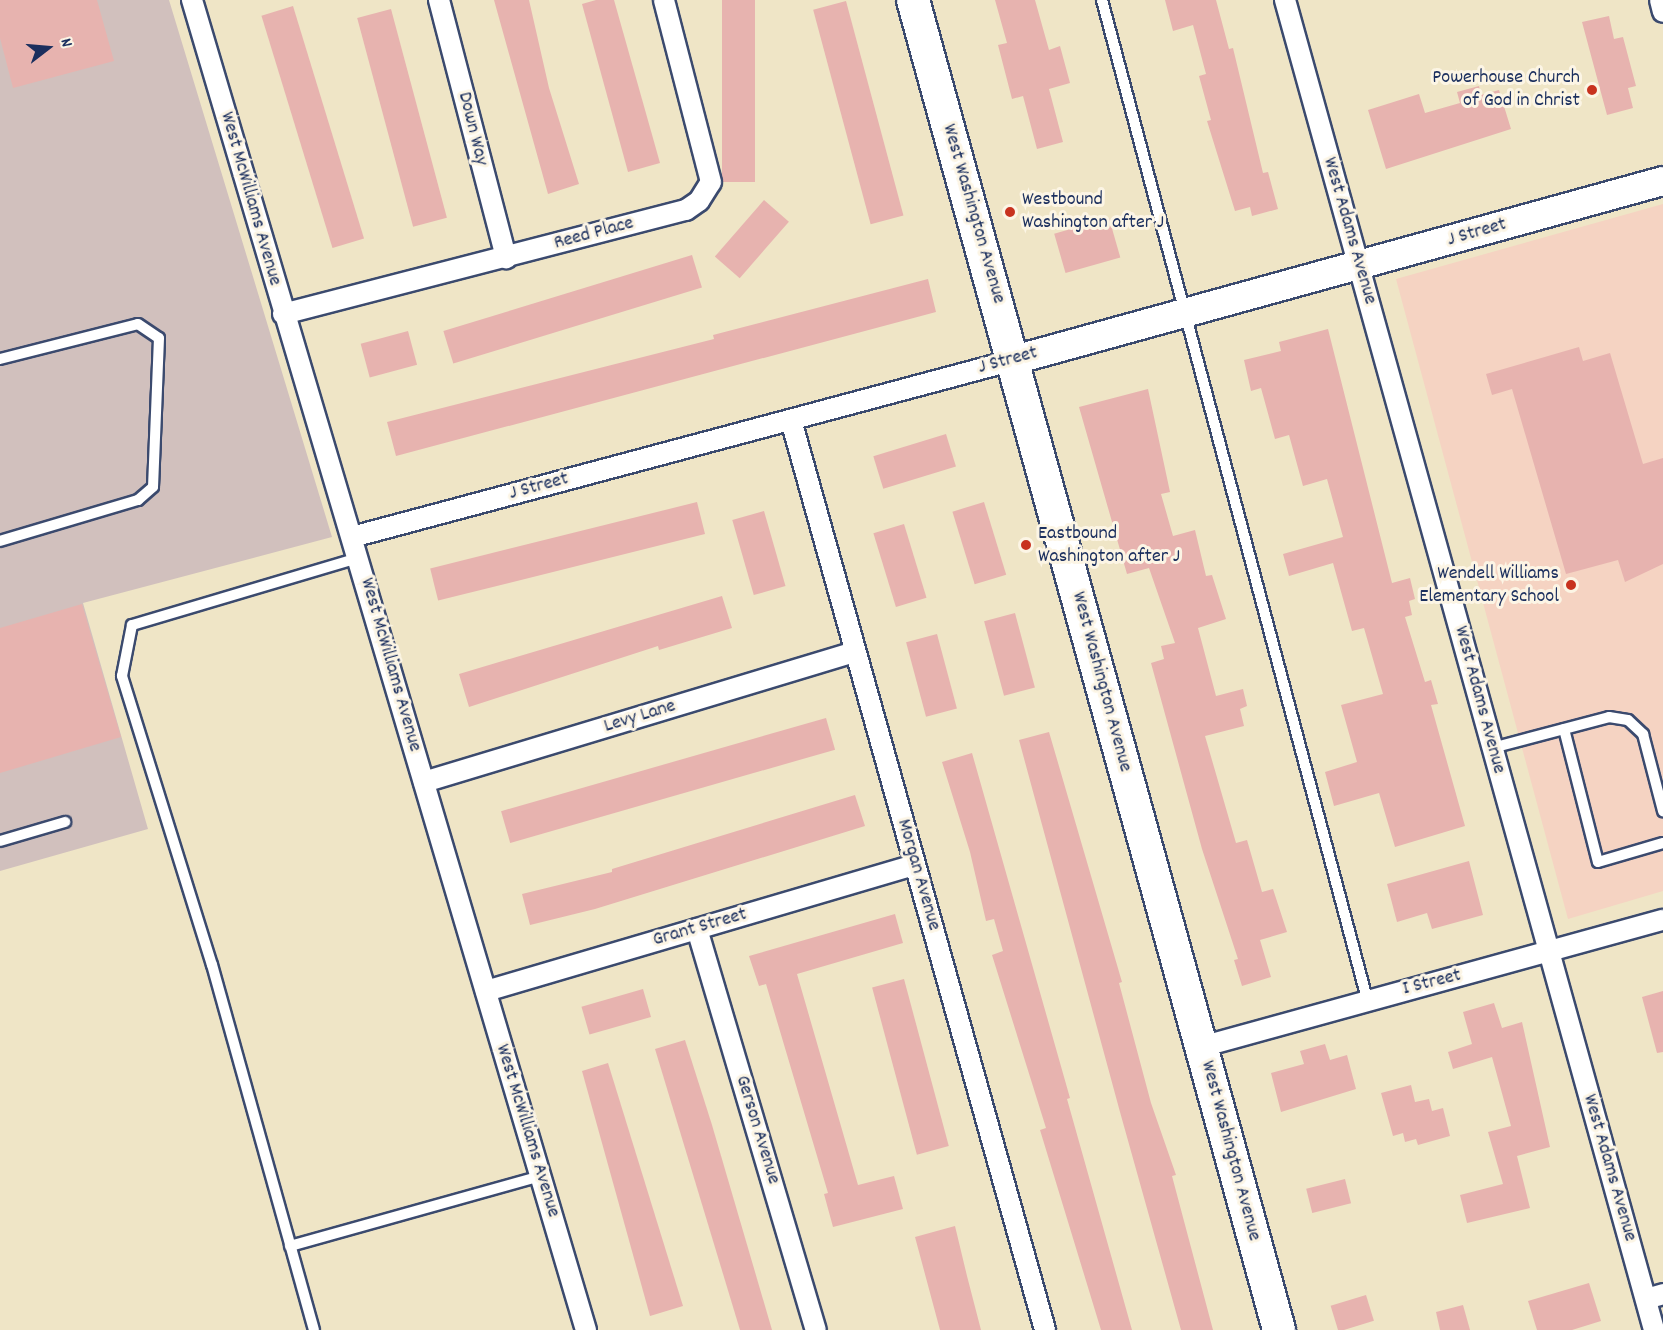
<!DOCTYPE html>
<style>
body{margin:0}
#map{position:relative;width:1663px;height:1330px;overflow:hidden;background:#efe5c6;font-family:Dekko,sans-serif}
div>[style]{position:absolute}
.built>*{inset:0;background:#f5d3c2}
.industrial>*{inset:0;background:#d1c0bd}
.building>*{inset:0;background:#e7b3af;transform-origin:0 0}
.roads{filter:drop-shadow(2px 0 #3b4a6e) drop-shadow(-2px 0 #3b4a6e) drop-shadow(0 2px #3b4a6e) drop-shadow(0 -2px #3b4a6e)}
.lane>*{height:10px;margin:-5px;padding:0 5px;transform-origin:5px;border-radius:5px;background:#fff}
.street>*{height:20px;margin:-10px;padding:0 10px;transform-origin:10px;border-radius:10px;background:#fff}
.secondary>*{height:28px;margin:-14px;padding:0 14px;transform-origin:14px;border-radius:14px;background:#fff}
.primary>*{height:32px;margin:-16px;padding:0 16px;transform-origin:16px;border-radius:16px;background:#fff}
.dots>*{width:16px;height:16px;translate:-50% -50%;box-sizing:border-box;border:3px solid #fcf5e5;border-radius:50%}
span{translate:-50% -50%;white-space:nowrap;text-align:center;line-height:1.15;-webkit-text-stroke:6px #fcf5e5;paint-order:stroke}
.poi-label{font-size:20px;color:#1b2f5e}
.right{translate:-100% -50%;text-align:right}
.left{translate:0 -50%;text-align:left}
.street-label{font-size:20px;color:#1b2f5e}
.north{position:absolute;left:18px;top:18px;width:60px;height:60px;-webkit-text-stroke:4px #fcf5e5;paint-order:stroke;rotate:74deg;font-size:16px;font-weight:700;line-height:24px;text-align:center;color:#1b2f5e}
.north::after{content:'';display:block;margin:auto;width:21px;height:27px;background:#1b2f5e;clip-path:polygon(50% 0,100% 100%,50% 72%,0 100%)}
</style>
<div id="map">
<div class="built">
<i style="clip-path:polygon(1663px 204px,1663px 891px,1568px 919px,1396px 279px)"></i>
</div>
<div class="industrial">
<i style="clip-path:polygon(0 0,169px 0,332px 537px,83px 603px,148px 829px,0 871px)"></i>
</div>
<div class="building">
<i style="clip-path:polygon(0 0,97px 0,114px 61px,13px 88px,0 38px)"></i>
<i style="clip-path:polygon(494px 0,529px 0,549px 88px,579px 184px,548px 194px)"></i>
<i style="clip-path:polygon(596px 0,614px 0,660px 163px,628px 172px,582px 4px)"></i>
<i style="left:722px;top:0;width:33px;height:182px"></i>
<i style="clip-path:polygon(995px 0,1035px 0,1049px 50px,1060px 46px,1070px 83px,1049px 89px,1063px 142px,1037px 149px,1023px 96px,1012px 99px,998px 45px,1007px 43px)"></i>
<i style="clip-path:polygon(1165px 0,1216px 0,1229px 49px,1233px 48px,1263px 173px,1268px 172px,1278px 209px,1252px 216px,1250px 207px,1235px 211px,1207px 121px,1211px 120px,1199px 76px,1206px 74px,1193px 25px,1173px 31px)"></i>
<i style="left:846px;top:1px;width:222px;height:34px;rotate:75deg"></i>
<i style="left:293px;top:6px;width:243px;height:33px;rotate:73deg"></i>
<i style="left:391px;top:9px;width:216px;height:35px;rotate:75deg"></i>
<i style="clip-path:polygon(1609px 16px,1614px 39px,1623px 37px,1636px 86px,1628px 88px,1633px 108px,1607px 115px,1582px 22px)"></i>
<i style="clip-path:polygon(1479px 86px,1481px 95px,1499px 90px,1511px 129px,1386px 169px,1368px 110px,1419px 94px,1425px 113px,1460px 103px,1457px 92px)"></i>
<i style="left:764px;top:200px;width:33px;height:75px;rotate:41deg"></i>
<i style="left:1109px;top:218px;width:41px;height:57px;rotate:74deg"></i>
<i style="left:692px;top:255px;width:34px;height:260px;rotate:73deg"></i>
<i style="clip-path:polygon(928px 279px,936px 312px,396px 456px,387px 422px,714px 339px,713px 335px)"></i>
<i style="clip-path:polygon(1328px 329px,1392px 583px,1410px 578px,1415px 599px,1409px 601px,1412px 615px,1405px 617px,1425px 682px,1431px 680px,1438px 704px,1431px 705px,1465px 826px,1395px 847px,1379px 793px,1334px 806px,1325px 772px,1357px 762px,1341px 705px,1383px 694px,1364px 628px,1352px 631px,1333px 563px,1289px 576px,1283px 554px,1343px 537px,1327px 479px,1303px 486px,1289px 435px,1275px 439px,1261px 388px,1251px 391px,1244px 360px,1281px 351px,1279px 342px)"></i>
<i style="left:408px;top:331px;width:35px;height:49px;rotate:75deg"></i>
<i style="clip-path:polygon(1579px 347px,1583px 361px,1610px 353px,1643px 464px,1663px 458px,1663px 564px,1625px 582px,1618px 560px,1566px 574px,1512px 389px,1492px 395px,1486px 374px)"></i>
<i style="clip-path:polygon(1148px 389px,1170px 492px,1161px 494px,1173px 536px,1195px 530px,1206px 576px,1212px 575px,1226px 619px,1198px 628px,1216px 696px,1243px 689px,1247px 706px,1240px 709px,1244px 726px,1205px 736px,1236px 843px,1247px 840px,1262px 892px,1273px 889px,1287px 932px,1260px 940px,1271px 977px,1242px 986px,1234px 960px,1238px 959px,1202px 849px,1151px 663px,1164px 659px,1161px 646px,1175px 643px,1149px 568px,1127px 574px,1079px 407px)"></i>
<i style="left:946px;top:434px;width:34px;height:76px;rotate:73deg"></i>
<i style="left:697px;top:502px;width:33px;height:275px;rotate:76deg"></i>
<i style="left:984px;top:502px;width:76px;height:33px;rotate:73deg"></i>
<i style="left:764px;top:511px;width:78px;height:33px;rotate:74deg"></i>
<i style="left:904px;top:524px;width:77px;height:32px;rotate:73deg"></i>
<i style="clip-path:polygon(722px 596px,732px 628px,659px 650px,658px 646px,469px 707px,459px 674px)"></i>
<i style="clip-path:polygon(82px 604px,121px 737px,0 773px,0 628px)"></i>
<i style="left:1015px;top:613px;width:77px;height:32px;rotate:75deg"></i>
<i style="left:937px;top:634px;width:77px;height:32px;rotate:75deg"></i>
<i style="left:826px;top:718px;width:33px;height:338px;rotate:74deg"></i>
<i style="clip-path:polygon(1049px 732px,1122px 982px,1119px 983px,1151px 1103px,1176px 1175px,1172px 1176px,1213px 1330px,1181px 1330px,1120px 1112px,1019px 740px)"></i>
<i style="clip-path:polygon(972px 753px,1070px 1098px,1067px 1099px,1132px 1330px,1101px 1330px,1040px 1130px,1046px 1128px,992px 955px,1003px 951px,994px 919px,986px 921px,970px 852px,942px 762px)"></i>
<i style="clip-path:polygon(855px 795px,865px 826px,595px 909px,530px 925px,522px 894px,612px 872px,612px 869px)"></i>
<i style="clip-path:polygon(1469px 861px,1483px 915px,1432px 929px,1427px 913px,1397px 922px,1387px 884px)"></i>
<i style="clip-path:polygon(895px 914px,903px 943px,797px 974px,858px 1185px,894px 1176px,903px 1209px,833px 1227px,824px 1194px,828px 1193px,766px 984px,759px 986px,749px 956px)"></i>
<i style="left:904px;top:979px;width:173px;height:33px;rotate:75deg"></i>
<i style="left:643px;top:989px;width:29px;height:64px;rotate:74deg"></i>
<i style="clip-path:polygon(1663px 991px,1663px 1052px,1657px 1053px,1642px 997px)"></i>
<i style="clip-path:polygon(1494px 1003px,1502px 1028px,1522px 1022px,1550px 1147px,1517px 1156px,1530px 1208px,1467px 1223px,1460px 1195px,1503px 1184px,1488px 1132px,1511px 1126px,1492px 1057px,1453px 1069px,1448px 1052px,1472px 1044px,1463px 1012px)"></i>
<i style="clip-path:polygon(685px 1040px,712px 1125px,772px 1330px,740px 1330px,655px 1049px)"></i>
<i style="clip-path:polygon(1325px 1044px,1330px 1060px,1347px 1055px,1356px 1089px,1281px 1112px,1271px 1073px,1304px 1064px,1300px 1051px)"></i>
<i style="clip-path:polygon(608px 1063px,683px 1306px,650px 1316px,582px 1071px)"></i>
<i style="clip-path:polygon(1411px 1085px,1415px 1102px,1429px 1099px,1432px 1111px,1443px 1108px,1450px 1136px,1418px 1145px,1416px 1139px,1405px 1142px,1403px 1133px,1393px 1136px,1381px 1093px)"></i>
<i style="left:1345px;top:1179px;width:25px;height:40px;rotate:76deg"></i>
<i style="clip-path:polygon(955px 1226px,967px 1276px,981px 1330px,940px 1330px,915px 1237px)"></i>
<i style="clip-path:polygon(1589px 1283px,1601px 1321px,1572px 1330px,1537px 1330px,1528px 1301px)"></i>
<i style="left:1366px;top:1295px;width:27px;height:37px;rotate:73deg"></i>
<i style="clip-path:polygon(1463px 1305px,1470px 1330px,1440px 1330px,1436px 1312px)"></i>
</div>
<div class="roads">
<div class="lane">
<i style="left:1102px;top:0;width:1034px;rotate:75.14deg"></i>
<i style="left:0;top:359px;width:142px;rotate:-14.2deg"></i>
<i style="left:138px;top:324px;width:25px;rotate:34deg"></i>
<i style="left:159px;top:338px;width:149px;rotate:92.3deg"></i>
<i style="left:153px;top:487px;width:20px;rotate:139deg"></i>
<i style="left:138px;top:500px;width:144px;rotate:163.5deg"></i>
<i style="left:1564px;top:729px;width:137px;rotate:75.7deg"></i>
<i style="left:1598px;top:862px;width:68px;rotate:-16.3deg"></i>
<i style="left:1492px;top:748px;width:121px;rotate:-14.8deg"></i>
<i style="left:1609px;top:717px;width:19px;rotate:9deg"></i>
<i style="left:1628px;top:720px;width:21px;rotate:43deg"></i>
<i style="left:1643px;top:734px;width:80px;rotate:75.4deg"></i>
<i style="left:0;top:841px;width:68px;rotate:-16.3deg"></i>
<i style="left:290px;top:1246px;width:260px;rotate:-15.6deg"></i>
<i style="left:314px;top:1330px;width:379px;rotate:-105.6deg"></i>
<i style="left:212px;top:965px;width:303px;rotate:-107.3deg"></i>
<i style="left:122px;top:676px;width:52px;rotate:-78.9deg"></i>
<i style="left:132px;top:625px;width:236px;rotate:-16.5deg"></i>
</div>
<div class="street">
<i style="left:192px;top:0;width:1387px;rotate:73.5deg"></i>
<i style="left:439px;top:0;width:267px;rotate:75.4deg"></i>
<i style="left:1285px;top:0;width:1380px;rotate:74.49deg"></i>
<i style="left:1660px;top:0;width:12px;rotate:76deg"></i>
<i style="left:283px;top:314px;width:416px;rotate:-14.5deg"></i>
<i style="left:686px;top:210px;width:16px;rotate:-35deg"></i>
<i style="left:699px;top:201px;width:22px;rotate:-58deg"></i>
<i style="left:711px;top:182px;width:188px;rotate:-104.5deg"></i>
<i style="left:791px;top:420px;width:945px;rotate:74.4deg"></i>
<i style="left:352px;top:537px;width:685px;rotate:-14.97deg"></i>
<i style="left:424px;top:782px;width:450px;rotate:-16.8deg"></i>
<i style="left:697px;top:929px;width:418px;rotate:73.5deg"></i>
<i style="left:486px;top:991px;width:447px;rotate:-16.4deg"></i>
<i style="left:1201px;top:1047px;width:479px;rotate:-15.4deg"></i>
<i style="left:1646px;top:1299px;width:18px;rotate:-16deg"></i>
</div>
<div class="secondary">
<i style="left:1014px;top:360px;width:673px;rotate:-15.42deg"></i>
</div>
<div class="primary">
<i style="left:913px;top:0;width:1379px;rotate:74.61deg"></i>
</div>
</div>
<div class="dots">
<i style="left:1592px;top:90px;background:#c8321e"></i>
<i style="left:1010px;top:212px;background:#c8321e"></i>
<i style="left:1026px;top:545px;background:#c8321e"></i>
<i style="left:1571px;top:585px;background:#c8321e"></i>
</div>
<div class="poi-label">
<span class="right" style="left:1580px;top:90px">Powerhouse Church<br>of God in Christ</span>
<span class="left" style="left:1022px;top:212px">Westbound<br>Washington after J</span>
<span class="left" style="left:1038px;top:546px">Eastbound<br>Washington after J</span>
<span class="right" style="left:1559px;top:586px">Wendell Williams<br>Elementary School</span>
</div>
<div class="street-label">
<span style="left:472px;top:129px;rotate:76deg">Down Way</span>
<span style="left:250px;top:199px;rotate:74deg">West McWilliams Avenue</span>
<span style="left:973px;top:214px;rotate:74deg">West Washington Avenue</span>
<span style="left:1349px;top:231px;rotate:74deg">West Adams Avenue</span>
<span style="left:1477px;top:233px;rotate:-16deg">J Street</span>
<span style="left:594px;top:234px;rotate:-15deg">Reed Place</span>
<span style="left:1008px;top:361px;rotate:-15deg">J Street</span>
<span style="left:539px;top:487px;rotate:-15deg">J Street</span>
<span style="left:390px;top:665px;rotate:74deg">West McWilliams Avenue</span>
<span style="left:1101px;top:682px;rotate:75deg">West Washington Avenue</span>
<span style="left:1479px;top:700px;rotate:75deg">West Adams Avenue</span>
<span style="left:640px;top:717px;rotate:-17deg">Levy Lane</span>
<span style="left:918px;top:875px;rotate:74deg">Morgan Avenue</span>
<span style="left:700px;top:928px;rotate:-16deg">Grant Street</span>
<span style="left:1432px;top:983px;rotate:-14deg">I Street</span>
<span style="left:757px;top:1130px;rotate:73deg">Gerson Avenue</span>
<span style="left:527px;top:1131px;rotate:73deg">West McWilliams Avenue</span>
<span style="left:1230px;top:1151px;rotate:75deg">West Washington Avenue</span>
<span style="left:1609px;top:1168px;rotate:74deg">West Adams Avenue</span>
</div>
<div class="north">N</div>
</div>
